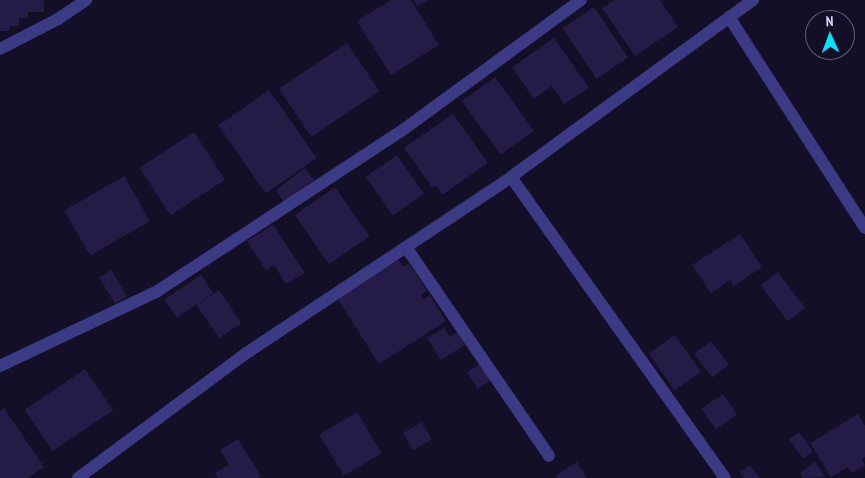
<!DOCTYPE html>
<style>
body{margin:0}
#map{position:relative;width:865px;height:478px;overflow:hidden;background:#130f26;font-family:"PT Sans Narrow",sans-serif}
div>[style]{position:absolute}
.building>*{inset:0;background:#241b47;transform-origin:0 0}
.service>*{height:12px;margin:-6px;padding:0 6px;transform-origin:6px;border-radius:6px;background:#3d3a85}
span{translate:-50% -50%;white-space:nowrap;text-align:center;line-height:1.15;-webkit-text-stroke:4px #130f26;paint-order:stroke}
.north{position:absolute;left:805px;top:10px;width:50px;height:50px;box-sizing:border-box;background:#130f26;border:1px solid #625e7d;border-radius:50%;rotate:358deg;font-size:14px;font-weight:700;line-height:20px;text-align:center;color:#d9d4ff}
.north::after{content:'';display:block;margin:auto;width:18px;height:22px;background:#00e5ff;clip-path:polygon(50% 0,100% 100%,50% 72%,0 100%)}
</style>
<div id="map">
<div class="building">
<i style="clip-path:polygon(0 0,44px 0,44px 12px,28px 12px,28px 18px,19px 18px,19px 26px,10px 26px,9px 31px,0 31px)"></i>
<i style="clip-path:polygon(391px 0,411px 0,439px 45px,391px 75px,357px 21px)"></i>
<i style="clip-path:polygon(413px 0,428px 0,417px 6px)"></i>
<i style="clip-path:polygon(614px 0,660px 0,678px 27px,635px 56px,602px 8px)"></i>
<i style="left:594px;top:7px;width:61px;height:38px;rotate:56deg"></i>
<i style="clip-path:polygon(554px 38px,589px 88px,564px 104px,552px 86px,534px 99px,512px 67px)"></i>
<i style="left:347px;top:43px;width:58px;height:82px;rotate:56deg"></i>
<i style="left:495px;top:77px;width:66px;height:41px;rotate:54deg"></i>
<i style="left:269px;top:90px;width:83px;height:62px;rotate:55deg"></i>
<i style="clip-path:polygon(453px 114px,488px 163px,442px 195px,436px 185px,432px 187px,404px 148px)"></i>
<i style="left:194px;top:132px;width:57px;height:65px;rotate:57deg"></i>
<i style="left:397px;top:155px;width:47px;height:38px;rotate:55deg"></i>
<i style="left:305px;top:168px;width:15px;height:37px;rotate:53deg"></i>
<i style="left:124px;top:176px;width:52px;height:69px;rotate:60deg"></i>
<i style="left:335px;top:187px;width:60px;height:49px;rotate:55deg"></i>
<i style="clip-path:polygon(273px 224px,305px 273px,286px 284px,274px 265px,266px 270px,247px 241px)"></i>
<i style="clip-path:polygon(740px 234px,762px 267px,734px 286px,730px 280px,711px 293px,692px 265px)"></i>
<i style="clip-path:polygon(398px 259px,403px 267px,409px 263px,427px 291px,421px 295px,424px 299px,430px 295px,446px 321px,379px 364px,337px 298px)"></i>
<i style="left:111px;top:270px;width:31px;height:14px;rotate:59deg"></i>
<i style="left:778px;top:272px;width:45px;height:22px;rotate:53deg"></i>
<i style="left:201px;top:275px;width:22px;height:44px;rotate:56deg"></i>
<i style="left:219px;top:290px;width:40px;height:27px;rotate:56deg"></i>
<i style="clip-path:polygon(444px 328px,450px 337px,457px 332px,465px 345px,441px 360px,427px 338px)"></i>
<i style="left:675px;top:335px;width:45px;height:32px;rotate:55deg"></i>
<i style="left:711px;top:341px;width:30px;height:21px;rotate:53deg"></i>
<i style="left:481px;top:363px;width:20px;height:17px;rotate:57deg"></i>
<i style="left:85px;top:369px;width:50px;height:73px;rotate:56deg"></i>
<i style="left:723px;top:394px;width:25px;height:26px;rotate:56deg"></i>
<i style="clip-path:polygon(4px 408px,44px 467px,28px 478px,0 478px,0 411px)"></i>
<i style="left:357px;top:412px;width:48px;height:44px;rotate:59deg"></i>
<i style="clip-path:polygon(858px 414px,865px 426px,865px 457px,862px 458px,865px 466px,852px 473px,848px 467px,831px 477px,810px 443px)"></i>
<i style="left:422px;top:422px;width:20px;height:22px;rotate:60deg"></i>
<i style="left:799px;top:432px;width:24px;height:12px;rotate:55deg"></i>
<i style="clip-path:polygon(238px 439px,261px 476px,257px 478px,218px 478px,215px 473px,229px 465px,220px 450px)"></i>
<i style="clip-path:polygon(577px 462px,587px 478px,557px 478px,556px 475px)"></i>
<i style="clip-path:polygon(815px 462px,825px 477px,803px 478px,800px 473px)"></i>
<i style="clip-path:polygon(750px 465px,760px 478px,744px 478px,740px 472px)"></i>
</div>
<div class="service">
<i style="left:729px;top:17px;width:251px;rotate:57.2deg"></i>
<i style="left:0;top:49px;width:65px;rotate:-27.3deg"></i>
<i style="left:58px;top:19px;width:34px;rotate:-34deg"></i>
<i style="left:511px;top:177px;width:369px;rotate:54.6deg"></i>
<i style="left:406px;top:247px;width:253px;rotate:55.6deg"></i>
<i style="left:0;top:366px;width:173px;rotate:-25.4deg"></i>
<i style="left:156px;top:292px;width:292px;rotate:-33.3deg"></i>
<i style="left:400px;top:132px;width:224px;rotate:-36.1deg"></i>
<i style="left:78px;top:478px;width:208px;rotate:-36.6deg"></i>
<i style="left:245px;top:354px;width:320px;rotate:-33.6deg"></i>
<i style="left:511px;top:177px;width:300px;rotate:-36.2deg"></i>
</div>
<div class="north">N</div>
</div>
